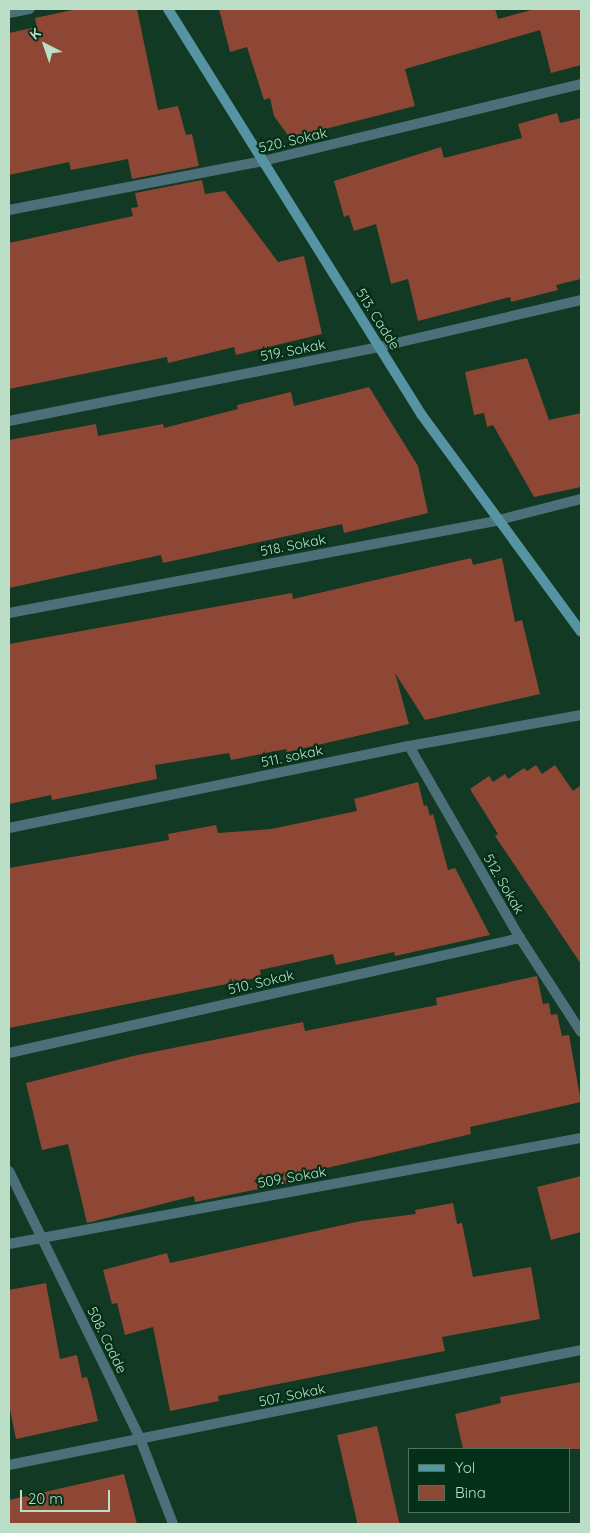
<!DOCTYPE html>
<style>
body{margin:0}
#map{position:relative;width:590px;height:1533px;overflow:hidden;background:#113923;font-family:Quicksand,sans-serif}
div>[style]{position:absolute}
.building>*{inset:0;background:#8e4734;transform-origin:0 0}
.street>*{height:10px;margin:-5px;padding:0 5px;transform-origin:5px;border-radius:5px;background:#4b707a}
.secondary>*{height:10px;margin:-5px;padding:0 5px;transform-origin:5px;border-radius:5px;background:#5694a4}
span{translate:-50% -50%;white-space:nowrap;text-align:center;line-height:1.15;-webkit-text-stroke:4.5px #042f19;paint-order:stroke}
.street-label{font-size:14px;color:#badec6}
.frame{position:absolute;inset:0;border:10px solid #badec6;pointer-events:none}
.legend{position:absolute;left:408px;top:1448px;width:162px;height:65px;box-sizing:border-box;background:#042f19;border:1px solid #4d755e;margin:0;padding:6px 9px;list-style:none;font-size:15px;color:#badec6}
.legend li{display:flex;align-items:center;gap:10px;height:25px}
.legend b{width:25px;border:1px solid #4d755e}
.north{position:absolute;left:20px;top:20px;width:50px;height:50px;-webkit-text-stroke:4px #042f19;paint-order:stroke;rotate:319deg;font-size:14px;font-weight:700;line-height:20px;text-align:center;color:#badec6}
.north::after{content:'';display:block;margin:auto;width:18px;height:22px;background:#badec6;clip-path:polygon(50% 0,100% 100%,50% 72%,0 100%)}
.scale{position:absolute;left:20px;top:1490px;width:90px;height:22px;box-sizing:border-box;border:2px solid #badec6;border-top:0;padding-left:6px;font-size:15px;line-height:18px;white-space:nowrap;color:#badec6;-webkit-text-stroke:4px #042f19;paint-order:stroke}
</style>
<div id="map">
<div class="building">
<i style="clip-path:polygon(77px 9px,137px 9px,158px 110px,178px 106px,186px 135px,192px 134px,199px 166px,132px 179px,128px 159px,71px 170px,69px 162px,9px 175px,9px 33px,37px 27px,35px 18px)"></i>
<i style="clip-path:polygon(219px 9px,495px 9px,498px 19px,535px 9px,581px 9px,581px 65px,551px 73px,540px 30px,405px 69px,415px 106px,290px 138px,274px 116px,270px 98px,264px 100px,247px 47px,230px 52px)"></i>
<i style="clip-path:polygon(557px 113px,560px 123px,581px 118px,581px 279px,556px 285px,558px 290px,511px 302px,510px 297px,418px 321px,408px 279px,391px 284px,376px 224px,354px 231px,349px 215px,344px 217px,334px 181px,441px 147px,444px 158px,522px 138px,518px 124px)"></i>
<i style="clip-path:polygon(202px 180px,205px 194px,225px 191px,278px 262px,304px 256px,322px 334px,236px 355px,234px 347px,168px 363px,167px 357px,9px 389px,9px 243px,133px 216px,131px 208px,138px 207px,135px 193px)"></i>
<i style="clip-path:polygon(527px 358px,549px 420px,581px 413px,581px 487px,534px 497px,493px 425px,487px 427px,484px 413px,474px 415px,465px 372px)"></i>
<i style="clip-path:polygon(369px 387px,418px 466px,428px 513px,344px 533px,342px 524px,163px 563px,161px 555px,9px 588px,9px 440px,96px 424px,98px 436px,163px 424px,164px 428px,238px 409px,237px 405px,291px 392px,294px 406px)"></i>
<i style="clip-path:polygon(471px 558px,473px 565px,502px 558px,515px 622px,522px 620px,540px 694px,425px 720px,395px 673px,409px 724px,287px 752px,286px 749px,231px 760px,229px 753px,155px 765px,157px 779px,52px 800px,51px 795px,9px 804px,9px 644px,292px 593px,293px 599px)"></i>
<i style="clip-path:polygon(536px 765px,542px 774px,555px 765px,573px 791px,581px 785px,581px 964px,495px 836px,498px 834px,470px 789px,489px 776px,493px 782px,505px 774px,508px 779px,524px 768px,527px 771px)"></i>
<i style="clip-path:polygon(418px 782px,424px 806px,427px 805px,430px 816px,433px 814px,448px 870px,455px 868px,490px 935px,395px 956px,394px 952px,336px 965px,333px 954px,260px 970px,261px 977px,9px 1028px,9px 868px,169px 840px,168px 834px,216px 825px,218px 833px,271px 829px,357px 811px,354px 799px)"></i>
<i style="clip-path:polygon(537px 976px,543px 1004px,549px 1003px,551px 1015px,557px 1014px,562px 1036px,569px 1035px,581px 1102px,470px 1127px,471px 1134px,297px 1175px,298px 1181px,195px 1202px,194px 1196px,87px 1223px,68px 1144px,42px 1150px,26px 1083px,133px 1056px,303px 1022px,305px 1031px,437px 1005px,436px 998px)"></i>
<i style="clip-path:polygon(581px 1176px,581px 1232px,551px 1240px,537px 1187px)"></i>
<i style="clip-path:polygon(453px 1203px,457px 1224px,462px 1223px,473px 1277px,531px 1267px,540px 1319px,442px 1337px,445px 1351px,218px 1396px,219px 1401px,170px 1411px,153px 1327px,125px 1335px,117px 1303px,112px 1304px,103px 1270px,167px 1253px,170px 1263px,361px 1221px,416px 1214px,415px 1210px)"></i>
<i style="clip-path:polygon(46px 1283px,60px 1359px,77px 1355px,82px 1378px,87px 1377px,91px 1391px,98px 1421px,16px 1439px,9px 1405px,9px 1290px)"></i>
<i style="clip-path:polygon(581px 1382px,581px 1449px,463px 1449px,455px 1414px,501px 1403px,500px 1397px)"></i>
<i style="left:377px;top:1426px;width:101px;height:41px;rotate:77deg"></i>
<i style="clip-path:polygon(124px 1474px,137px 1524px,9px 1524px,9px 1500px)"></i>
</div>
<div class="street">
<i style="left:9px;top:13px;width:21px;rotate:-11deg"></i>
<i style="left:9px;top:210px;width:259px;rotate:-10.9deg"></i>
<i style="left:263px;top:161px;width:327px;rotate:-13.6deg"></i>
<i style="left:9px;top:421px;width:377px;rotate:-11.3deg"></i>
<i style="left:379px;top:347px;width:207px;rotate:-13.1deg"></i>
<i style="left:9px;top:613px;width:499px;rotate:-10.7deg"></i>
<i style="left:499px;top:520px;width:85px;rotate:-14.4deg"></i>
<i style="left:409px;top:746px;width:222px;rotate:60deg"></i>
<i style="left:520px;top:938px;width:112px;rotate:57deg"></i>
<i style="left:9px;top:828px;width:408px;rotate:-11.6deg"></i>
<i style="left:409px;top:746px;width:175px;rotate:-10.2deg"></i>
<i style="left:9px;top:1053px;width:524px;rotate:-12.68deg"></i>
<i style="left:9px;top:1171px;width:301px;rotate:63.9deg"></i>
<i style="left:141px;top:1441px;width:89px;rotate:68.9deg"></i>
<i style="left:9px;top:1244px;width:582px;rotate:-10.5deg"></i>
<i style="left:9px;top:1465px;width:583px;rotate:-11.37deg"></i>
</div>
<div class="secondary">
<i style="left:168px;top:9px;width:478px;rotate:58deg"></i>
<i style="left:421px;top:414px;width:270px;rotate:53.7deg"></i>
</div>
<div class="street-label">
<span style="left:293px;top:140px;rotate:-13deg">520. Sokak</span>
<span style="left:378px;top:319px;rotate:58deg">513. Cadde</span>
<span style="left:293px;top:350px;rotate:-11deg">519. Sokak</span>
<span style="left:293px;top:545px;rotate:-11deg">518. Sokak</span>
<span style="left:292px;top:756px;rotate:-12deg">511. sokak</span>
<span style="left:504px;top:884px;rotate:60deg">512. Sokak</span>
<span style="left:261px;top:982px;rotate:-13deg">510. Sokak</span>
<span style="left:292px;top:1177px;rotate:-10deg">509. Sokak</span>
<span style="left:107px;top:1340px;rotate:64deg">508. Cadde</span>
<span style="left:292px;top:1395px;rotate:-12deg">507. Sokak</span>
</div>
<div class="frame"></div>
<ul class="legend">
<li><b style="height:6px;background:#5694a4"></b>Yol</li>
<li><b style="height:14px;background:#8e4734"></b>Bina</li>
</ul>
<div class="north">K</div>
<div class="scale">20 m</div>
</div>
